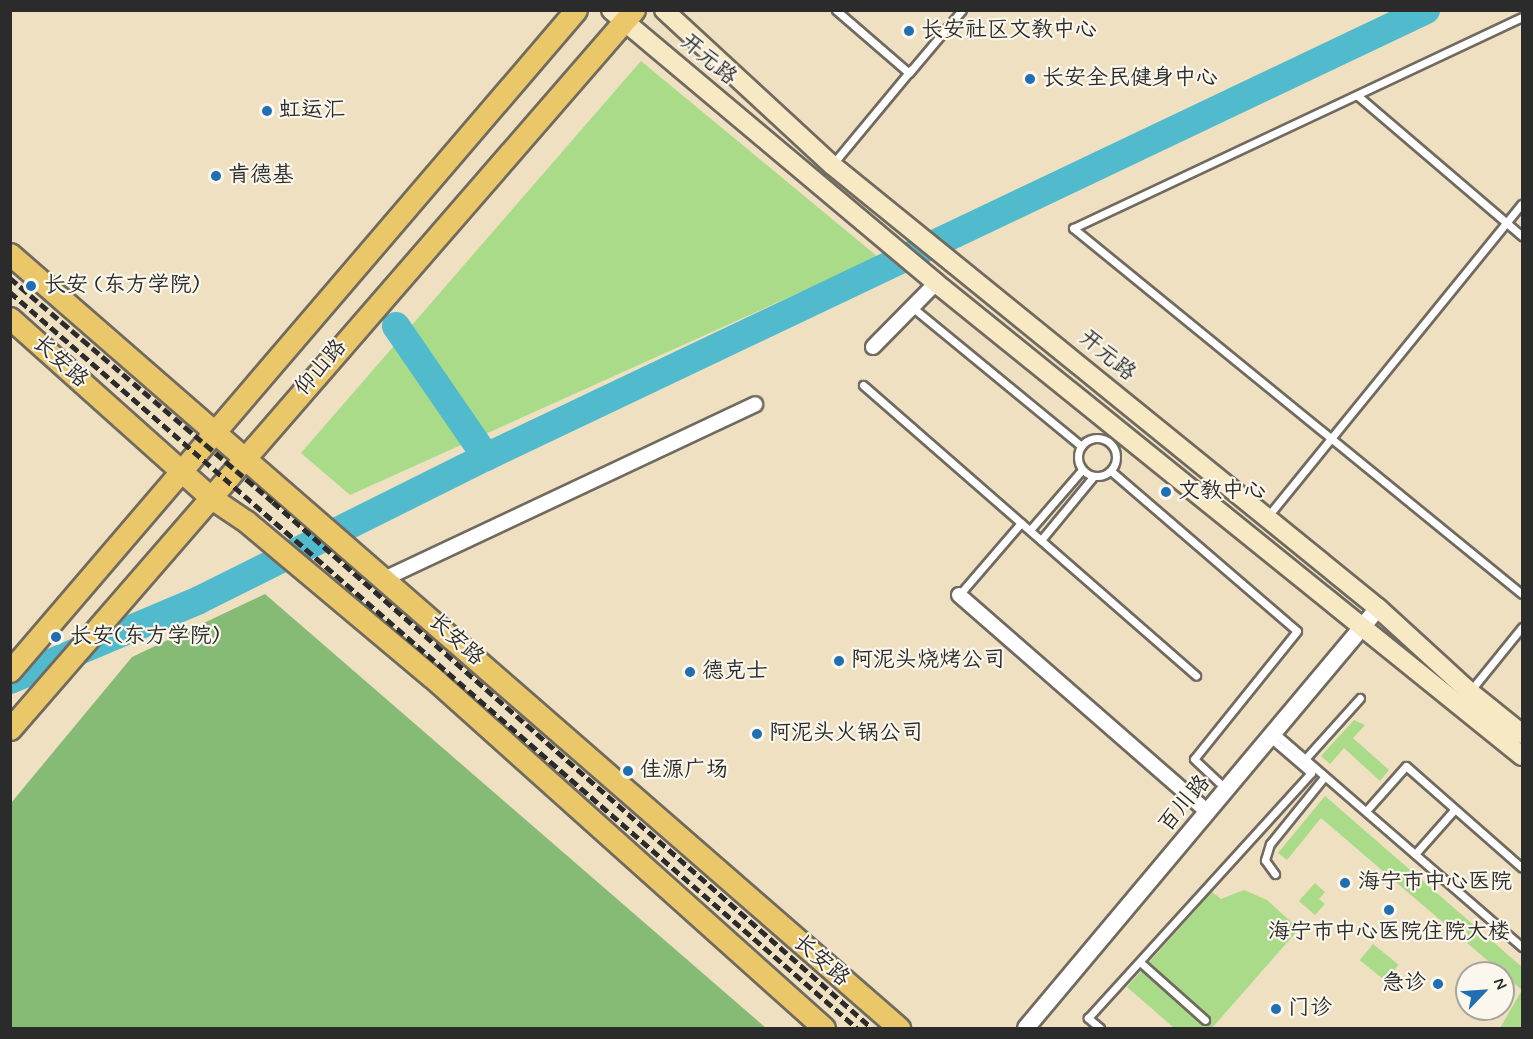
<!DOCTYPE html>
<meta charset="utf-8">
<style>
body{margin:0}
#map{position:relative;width:1533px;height:1039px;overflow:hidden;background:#efe0c1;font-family:Mynerve,"LXGW WenKai TC",sans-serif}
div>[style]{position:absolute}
.green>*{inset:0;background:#a9db89;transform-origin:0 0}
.forest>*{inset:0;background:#86bb75}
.river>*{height:28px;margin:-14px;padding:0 14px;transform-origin:14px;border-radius:14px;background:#51bbcd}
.roads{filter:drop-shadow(2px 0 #706a60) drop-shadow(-2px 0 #706a60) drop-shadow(0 2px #706a60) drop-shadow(0 -2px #706a60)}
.service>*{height:7px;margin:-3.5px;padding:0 3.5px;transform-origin:3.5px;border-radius:3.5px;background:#fff}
.service>.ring{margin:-3.5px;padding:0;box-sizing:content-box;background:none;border:7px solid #fff;border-radius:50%}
.minor>*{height:14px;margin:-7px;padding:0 7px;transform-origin:7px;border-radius:7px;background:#fff}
.tertiary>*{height:16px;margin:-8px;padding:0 8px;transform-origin:8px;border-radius:8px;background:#fff}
.secondary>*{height:18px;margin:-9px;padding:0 9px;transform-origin:9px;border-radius:9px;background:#f7e9c3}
.primary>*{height:21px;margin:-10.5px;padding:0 10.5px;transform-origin:10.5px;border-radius:10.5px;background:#eac769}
.rail>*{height:4.5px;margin-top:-2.25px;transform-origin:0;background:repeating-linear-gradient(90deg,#2b2b2b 0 9px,transparent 0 13.5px)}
.dots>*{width:16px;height:16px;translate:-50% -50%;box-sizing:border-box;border:3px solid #fbf7ec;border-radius:50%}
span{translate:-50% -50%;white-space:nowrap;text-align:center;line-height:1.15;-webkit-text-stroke:4.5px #fbf7ec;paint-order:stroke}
.poi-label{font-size:22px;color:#2b2b2b}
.left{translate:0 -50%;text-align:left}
.right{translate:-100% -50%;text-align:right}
.street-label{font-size:22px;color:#2b2b2b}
.frame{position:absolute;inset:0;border:12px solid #2b2b2b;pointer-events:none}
.north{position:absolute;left:1455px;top:961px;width:60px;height:60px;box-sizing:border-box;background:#fbf7ec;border:2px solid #a8a59f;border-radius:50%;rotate:65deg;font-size:16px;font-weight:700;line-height:24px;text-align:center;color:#2b2b2b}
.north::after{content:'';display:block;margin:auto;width:21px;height:27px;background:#1f6fb2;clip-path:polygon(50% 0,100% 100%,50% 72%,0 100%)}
</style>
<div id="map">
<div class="green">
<i style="clip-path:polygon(641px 61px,878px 257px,350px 495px,301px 453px)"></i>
<i style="clip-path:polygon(1354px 720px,1365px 725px,1353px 738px,1389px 770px,1380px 781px,1344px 748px,1330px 764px,1321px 756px)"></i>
<i style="clip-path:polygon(1325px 796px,1522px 967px,1522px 1028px,1500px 1028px,1522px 990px,1321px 818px,1287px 860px,1278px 853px)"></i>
<i style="clip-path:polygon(1315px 883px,1325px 892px,1319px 899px,1325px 904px,1315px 915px,1299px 901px)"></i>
<i style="clip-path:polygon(1244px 890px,1267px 900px,1299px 929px,1212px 1028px,1174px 1028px,1127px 987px,1212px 892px,1221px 899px)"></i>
<i style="left:1373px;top:944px;width:33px;height:21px;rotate:39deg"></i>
</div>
<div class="forest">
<i style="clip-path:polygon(265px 594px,766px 1028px,11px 1028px,11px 803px,132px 657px)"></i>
</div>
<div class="river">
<i style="left:396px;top:326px;width:159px;rotate:55.5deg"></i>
<i style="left:10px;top:680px;width:205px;rotate:-22.9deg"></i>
<i style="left:199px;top:600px;width:321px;rotate:-26.5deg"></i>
<i style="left:486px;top:457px;width:1041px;rotate:-25.43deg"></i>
</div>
<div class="roads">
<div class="service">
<i style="left:836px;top:10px;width:96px;rotate:40.8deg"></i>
<i style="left:909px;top:73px;width:82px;rotate:-49.9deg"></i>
<i style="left:1522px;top:17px;width:496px;rotate:154.8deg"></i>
<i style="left:1073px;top:228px;width:579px;rotate:39.19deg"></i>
<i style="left:1358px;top:96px;width:216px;rotate:40.5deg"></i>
<i style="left:832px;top:165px;width:124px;rotate:-50.3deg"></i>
<i style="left:912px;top:307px;width:219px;rotate:39.4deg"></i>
<i style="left:863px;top:385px;width:442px;rotate:41.1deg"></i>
<i class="ring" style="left:1078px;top:438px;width:31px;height:31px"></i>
<i style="left:1111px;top:471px;width:245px;rotate:40.7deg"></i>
<i style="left:1297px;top:631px;width:164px;rotate:128.8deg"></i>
<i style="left:1194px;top:759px;width:42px;rotate:43.1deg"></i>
<i style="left:1268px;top:516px;width:402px;rotate:-50.9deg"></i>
<i style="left:1030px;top:530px;width:79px;rotate:-49.1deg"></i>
<i style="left:1041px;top:540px;width:82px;rotate:-50.5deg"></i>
<i style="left:959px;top:595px;width:95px;rotate:-49.3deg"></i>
<i style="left:1471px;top:690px;width:81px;rotate:-51deg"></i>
<i style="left:1275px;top:733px;width:327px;rotate:40.9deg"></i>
<i style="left:1305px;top:759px;width:82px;rotate:-48deg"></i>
<i style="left:1366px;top:811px;width:60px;rotate:-48.4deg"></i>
<i style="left:1406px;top:766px;width:154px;rotate:41.3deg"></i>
<i style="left:1415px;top:854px;width:60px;rotate:-48.4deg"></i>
<i style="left:1275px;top:874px;width:17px;rotate:-126deg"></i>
<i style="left:1265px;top:860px;width:17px;rotate:-73deg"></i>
<i style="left:1270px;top:844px;width:87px;rotate:-51deg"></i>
<i style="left:1140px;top:962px;width:87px;rotate:41.7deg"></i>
<i style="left:1100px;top:1028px;width:16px;rotate:-140deg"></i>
<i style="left:1088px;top:1018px;width:331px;rotate:-47.7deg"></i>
<i style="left:1311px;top:773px;width:54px;rotate:-139.5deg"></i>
</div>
<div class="minor">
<i style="left:873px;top:347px;width:90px;rotate:-45.5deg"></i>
<i style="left:386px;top:578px;width:408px;rotate:-25.2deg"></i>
<i style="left:959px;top:595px;width:330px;rotate:41.1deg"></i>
</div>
<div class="tertiary">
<i style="left:1026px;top:1028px;width:548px;rotate:-50.03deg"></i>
</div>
<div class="secondary">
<i style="left:611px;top:10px;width:424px;rotate:40deg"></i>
<i style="left:936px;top:283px;width:753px;rotate:38.91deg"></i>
<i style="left:664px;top:10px;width:229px;rotate:42.7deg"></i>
<i style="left:832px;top:165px;width:703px;rotate:39.05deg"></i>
<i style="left:1378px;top:608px;width:125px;rotate:42.4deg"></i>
<i style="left:1470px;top:692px;width:67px;rotate:38.9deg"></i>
</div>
<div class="primary">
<i style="left:10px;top:254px;width:1179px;rotate:41.04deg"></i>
<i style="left:10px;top:318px;width:268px;rotate:41.8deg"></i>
<i style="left:210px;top:497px;width:45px;rotate:34deg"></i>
<i style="left:247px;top:522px;width:241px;rotate:40deg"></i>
<i style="left:432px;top:677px;width:526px;rotate:41.84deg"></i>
<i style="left:10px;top:671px;width:870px;rotate:-49.43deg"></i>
<i style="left:10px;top:729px;width:952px;rotate:-49.05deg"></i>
</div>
</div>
<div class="rail">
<i style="left:10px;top:278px;width:345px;rotate:40.4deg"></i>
<i style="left:273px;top:502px;width:797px;rotate:41.29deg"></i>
<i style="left:10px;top:292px;width:1122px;rotate:40.99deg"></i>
</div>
<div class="dots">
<i style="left:909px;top:31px;background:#1f6fb2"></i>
<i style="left:1030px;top:79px;background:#1f6fb2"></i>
<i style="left:267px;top:111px;background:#1f6fb2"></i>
<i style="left:216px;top:176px;background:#1f6fb2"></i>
<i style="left:31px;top:286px;background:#1f6fb2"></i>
<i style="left:1166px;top:492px;background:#1f6fb2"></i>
<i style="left:56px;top:637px;background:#1f6fb2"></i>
<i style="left:839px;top:661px;background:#1f6fb2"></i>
<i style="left:690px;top:672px;background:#1f6fb2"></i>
<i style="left:757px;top:734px;background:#1f6fb2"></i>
<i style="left:628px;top:771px;background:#1f6fb2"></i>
<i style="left:1345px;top:883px;background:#1f6fb2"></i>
<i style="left:1389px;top:910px;background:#1f6fb2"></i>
<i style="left:1438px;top:984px;background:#1f6fb2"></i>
<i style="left:1276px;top:1009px;background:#1f6fb2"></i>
</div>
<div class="poi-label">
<span class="left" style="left:921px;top:31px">长安社区文教中心</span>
<span class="left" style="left:1042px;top:79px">长安全民健身中心</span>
<span class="left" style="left:279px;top:111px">虹运汇</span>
<span class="left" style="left:228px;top:176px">肯德基</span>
<span class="left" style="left:44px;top:286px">长安 (东方学院)</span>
<span class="left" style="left:1178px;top:492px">文教中心</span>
<span class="left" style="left:70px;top:637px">长安(东方学院)</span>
<span class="left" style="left:851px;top:661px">阿泥头烧烤公司</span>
<span class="left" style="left:702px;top:672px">德克士</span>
<span class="left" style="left:769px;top:734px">阿泥头火锅公司</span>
<span class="left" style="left:640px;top:771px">佳源广场</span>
<span class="left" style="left:1358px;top:883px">海宁市中心医院</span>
<span style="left:1389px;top:933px">海宁市中心医院住院大楼</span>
<span class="right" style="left:1426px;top:984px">急诊</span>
<span class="left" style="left:1288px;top:1009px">门诊</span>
</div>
<div class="street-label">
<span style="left:708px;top:60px;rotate:40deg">开元路</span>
<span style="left:1107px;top:356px;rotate:40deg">开元路</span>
<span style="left:60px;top:362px;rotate:42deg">长安路</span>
<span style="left:321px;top:368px;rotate:-49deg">仰山路</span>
<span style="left:456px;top:640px;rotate:42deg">长安路</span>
<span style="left:1185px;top:804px;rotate:-50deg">百川路</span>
<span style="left:821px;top:961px;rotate:41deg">长安路</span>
</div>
<div class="frame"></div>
<div class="north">N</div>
</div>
